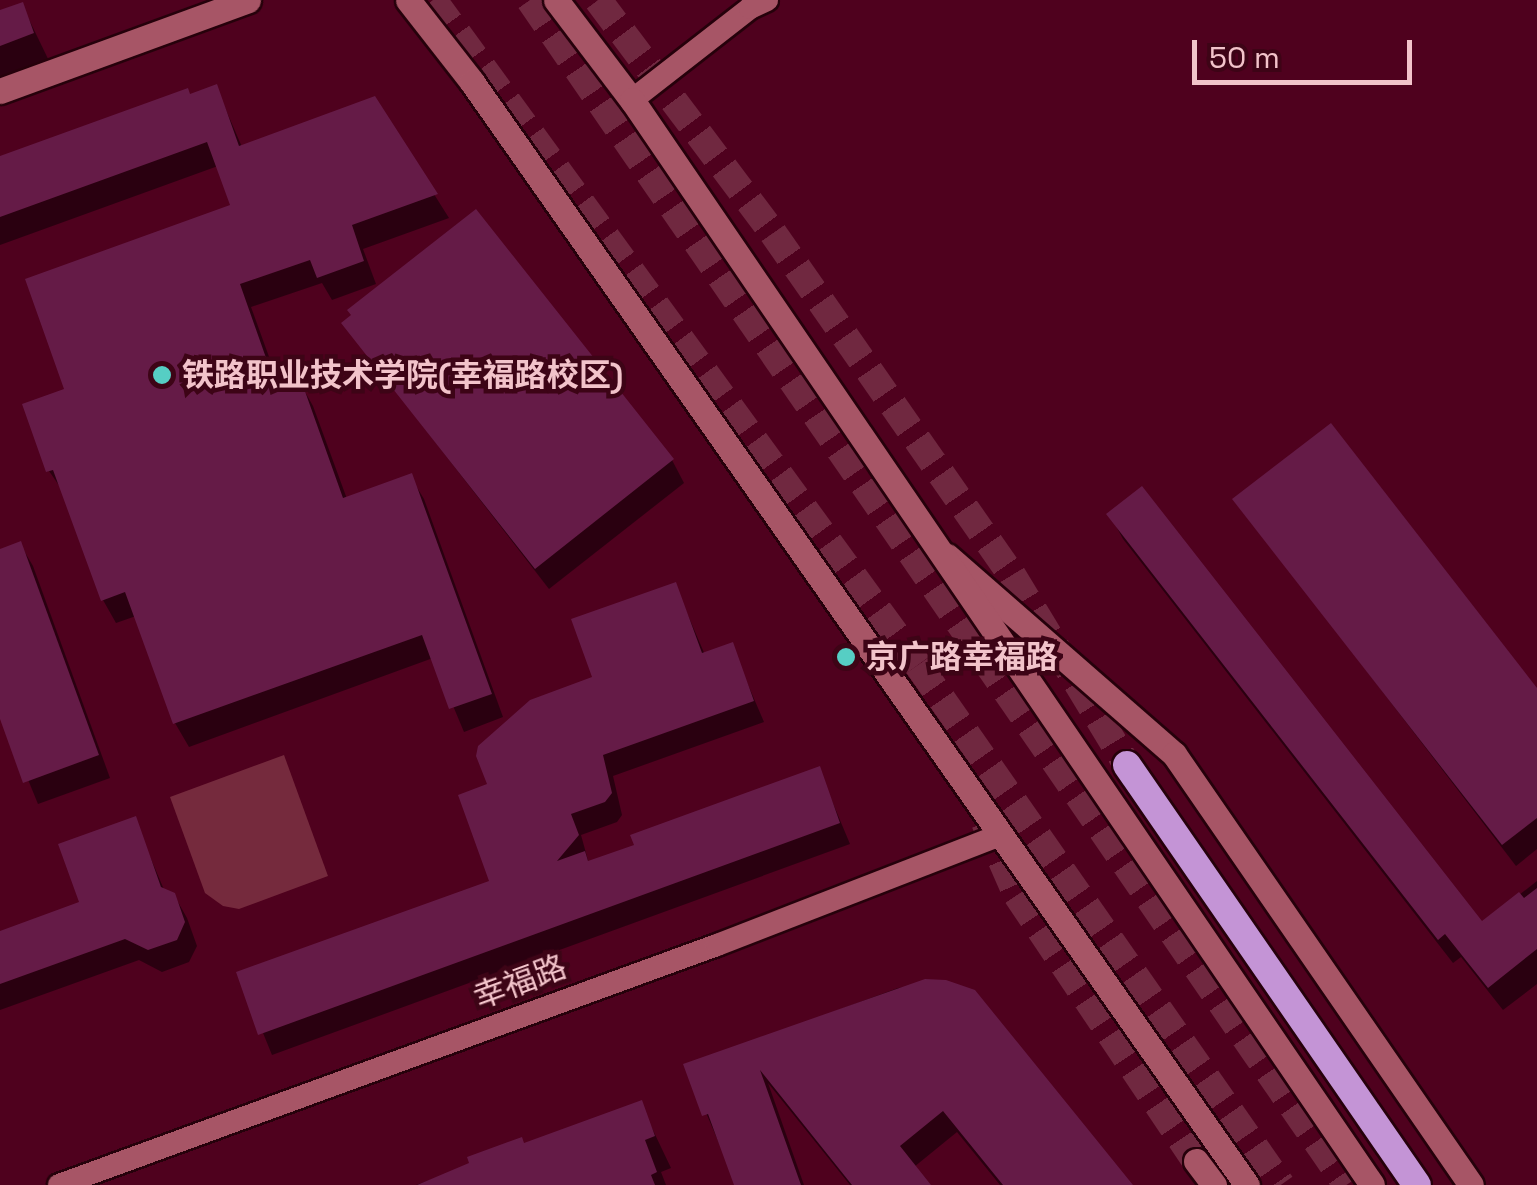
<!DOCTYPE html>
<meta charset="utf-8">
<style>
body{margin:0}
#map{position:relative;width:1537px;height:1185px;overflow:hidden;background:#4f011e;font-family:"Space Grotesk","Noto Sans SC",sans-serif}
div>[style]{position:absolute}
.green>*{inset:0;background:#752a3d}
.shadow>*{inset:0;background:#0007}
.building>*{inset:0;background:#651b47}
.trunk-tunnel>*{height:28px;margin-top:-14px;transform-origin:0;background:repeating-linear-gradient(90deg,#702840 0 28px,transparent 0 42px)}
.roads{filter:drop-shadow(2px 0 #26010b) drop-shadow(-2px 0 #26010b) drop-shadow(0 2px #26010b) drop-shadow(0 -2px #26010b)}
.minor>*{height:22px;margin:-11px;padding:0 11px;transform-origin:11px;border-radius:11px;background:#a75566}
.tertiary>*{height:25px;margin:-12.5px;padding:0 12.5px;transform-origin:12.5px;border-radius:12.5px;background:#a75566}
.secondary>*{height:25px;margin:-12.5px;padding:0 12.5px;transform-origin:12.5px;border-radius:12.5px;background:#a75566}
.trunk>*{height:28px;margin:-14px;padding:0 14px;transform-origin:14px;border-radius:14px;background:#c494d6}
.dots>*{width:28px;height:28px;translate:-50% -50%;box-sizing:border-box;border:5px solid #3d0416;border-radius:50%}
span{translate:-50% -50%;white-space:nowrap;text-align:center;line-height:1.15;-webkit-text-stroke:9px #3d0416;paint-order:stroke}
.poi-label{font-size:32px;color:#f2c3ca;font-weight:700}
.left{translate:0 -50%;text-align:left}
.street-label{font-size:32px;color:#f2c3ca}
.scale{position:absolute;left:1192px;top:40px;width:220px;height:45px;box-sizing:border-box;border:5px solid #f2c3ca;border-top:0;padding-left:12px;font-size:30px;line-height:35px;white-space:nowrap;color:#f2c3ca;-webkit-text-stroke:8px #3d0416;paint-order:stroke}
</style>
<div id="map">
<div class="green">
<i style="clip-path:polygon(284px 755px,328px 876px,239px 909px,223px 906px,205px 893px,170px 797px)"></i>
</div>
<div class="shadow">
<i style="clip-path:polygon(22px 5px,51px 65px,0 84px,0 13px)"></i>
<i style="clip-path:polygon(216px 87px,242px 147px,374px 99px,449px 218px,363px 249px,376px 284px,332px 300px,322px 283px,251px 307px,281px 390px,300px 383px,313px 406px,347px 499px,410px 476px,424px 499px,503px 717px,464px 732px,433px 658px,189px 747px,175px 723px,136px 616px,116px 623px,103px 600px,65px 494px,49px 471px,25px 405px,67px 390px,233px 207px,218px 166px,0 245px,0 159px)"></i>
<i style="clip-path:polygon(344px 324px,672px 460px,684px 483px,549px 589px)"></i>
<i style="clip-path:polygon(1236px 500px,1537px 692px,1537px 849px,1516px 866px)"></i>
<i style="clip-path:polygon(1110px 515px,1482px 924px,1537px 881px,1537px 984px,1503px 1010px,1461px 957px,1453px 963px,1123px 539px)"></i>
<i style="clip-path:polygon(20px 544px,33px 566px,110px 778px,38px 804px,0 711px,0 551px)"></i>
<i style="clip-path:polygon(675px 585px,705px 655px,731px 645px,764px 722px,613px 776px,622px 815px,617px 822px,581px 835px,589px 864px,819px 770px,850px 844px,272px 1055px,239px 974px,492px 882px,490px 786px,595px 679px)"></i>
<i style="clip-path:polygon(134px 819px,165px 892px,174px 895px,187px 918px,197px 946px,189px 962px,162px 972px,139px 960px,0 1010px,0 933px,82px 903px)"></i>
<i style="clip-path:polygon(946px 982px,1130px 1185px,1000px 1185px,957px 1132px,914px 1167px,928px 1185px,850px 1185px,768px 1083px,804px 1185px,737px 1185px,686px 1066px,898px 988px)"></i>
<i style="clip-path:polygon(640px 1103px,671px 1168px,661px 1172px,666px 1185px,416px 1185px)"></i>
</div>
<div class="building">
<i style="clip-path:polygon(23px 2px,34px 33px,0 46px,0 10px)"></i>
<i style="clip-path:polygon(217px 84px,239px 146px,375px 96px,438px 194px,352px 225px,364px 261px,317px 278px,310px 260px,240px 284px,277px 389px,301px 380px,343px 498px,412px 473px,492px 694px,449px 709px,422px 635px,173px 724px,125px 592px,101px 601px,53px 470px,46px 472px,22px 404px,64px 389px,25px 279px,230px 205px,207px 142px,0 217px,0 156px,188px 88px,190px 94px)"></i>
<i style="clip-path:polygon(476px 209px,674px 459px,535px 569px,341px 323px,351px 315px,347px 310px)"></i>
<i style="clip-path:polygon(1331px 423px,1537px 688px,1537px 818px,1502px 845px,1232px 499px)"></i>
<i style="clip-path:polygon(1142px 486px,1482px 921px,1519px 892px,1524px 898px,1537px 888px,1537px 949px,1488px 988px,1445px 934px,1438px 940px,1106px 514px)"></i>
<i style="clip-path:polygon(21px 541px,99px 755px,23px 783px,0 719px,0 549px)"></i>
<i style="clip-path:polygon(676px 582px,702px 653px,733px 642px,754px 701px,603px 755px,612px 793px,605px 802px,571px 814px,579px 835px,557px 861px,585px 851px,588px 861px,634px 845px,630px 835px,820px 766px,840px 823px,258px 1035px,236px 972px,489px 881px,458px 795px,487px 784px,476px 756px,478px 746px,530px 700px,592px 677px,571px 619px)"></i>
<i style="clip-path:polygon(136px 816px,161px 887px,175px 893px,185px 922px,177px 940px,148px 950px,125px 939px,0 984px,0 931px,79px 902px,58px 844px)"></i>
<i style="clip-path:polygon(925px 979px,946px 980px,975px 990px,1133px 1185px,1003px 1185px,943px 1111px,900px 1146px,931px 1185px,852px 1185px,760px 1070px,801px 1185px,734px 1185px,708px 1114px,702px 1116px,683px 1064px)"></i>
<i style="clip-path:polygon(642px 1100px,655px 1136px,645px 1140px,657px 1172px,651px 1175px,655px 1185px,417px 1185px,469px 1163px,467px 1157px,522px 1137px,524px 1143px)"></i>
</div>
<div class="trunk-tunnel">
<i style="left:433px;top:0;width:823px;rotate:53.9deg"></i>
<i style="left:918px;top:665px;width:634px;rotate:55.08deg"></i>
<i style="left:530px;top:0;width:1439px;rotate:55.42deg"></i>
<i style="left:598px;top:0;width:291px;rotate:53.1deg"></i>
<i style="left:773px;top:233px;width:417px;rotate:55.1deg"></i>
<i style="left:1012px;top:575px;width:222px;rotate:58.8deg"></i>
<i style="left:985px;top:822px;width:80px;rotate:66.3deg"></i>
<i style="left:1017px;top:895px;width:321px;rotate:56.1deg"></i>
</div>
<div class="roads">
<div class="minor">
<i style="left:632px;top:100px;width:150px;rotate:-37.9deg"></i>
<i style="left:750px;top:8px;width:19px;rotate:-25deg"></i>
<i style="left:59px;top:1185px;width:700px;rotate:-20.04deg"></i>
<i style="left:717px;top:945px;width:304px;rotate:-21.2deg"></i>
</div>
<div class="tertiary">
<i style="left:0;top:91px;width:264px;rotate:-20.1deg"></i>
<i style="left:947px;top:556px;width:301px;rotate:41.1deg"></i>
<i style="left:1174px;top:754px;width:523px;rotate:55.43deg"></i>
<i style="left:1196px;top:1161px;width:30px;rotate:53deg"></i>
</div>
<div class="secondary">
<i style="left:408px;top:0;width:104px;rotate:52deg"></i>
<i style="left:472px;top:82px;width:1348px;rotate:54.91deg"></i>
<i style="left:556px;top:0;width:126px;rotate:52.8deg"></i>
<i style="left:632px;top:100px;width:1313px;rotate:55.7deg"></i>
</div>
<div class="trunk">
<i style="left:1127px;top:765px;width:510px;rotate:55.38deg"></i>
</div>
</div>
<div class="dots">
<i style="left:162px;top:375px;background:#56cec4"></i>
<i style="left:846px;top:657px;background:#56cec4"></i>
</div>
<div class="poi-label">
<span class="left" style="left:182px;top:375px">铁路职业技术学院(幸福路校区)</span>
<span class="left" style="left:866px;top:657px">京广路幸福路</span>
</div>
<div class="street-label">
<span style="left:520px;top:982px;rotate:-20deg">幸福路</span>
</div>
<div class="scale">50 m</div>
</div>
